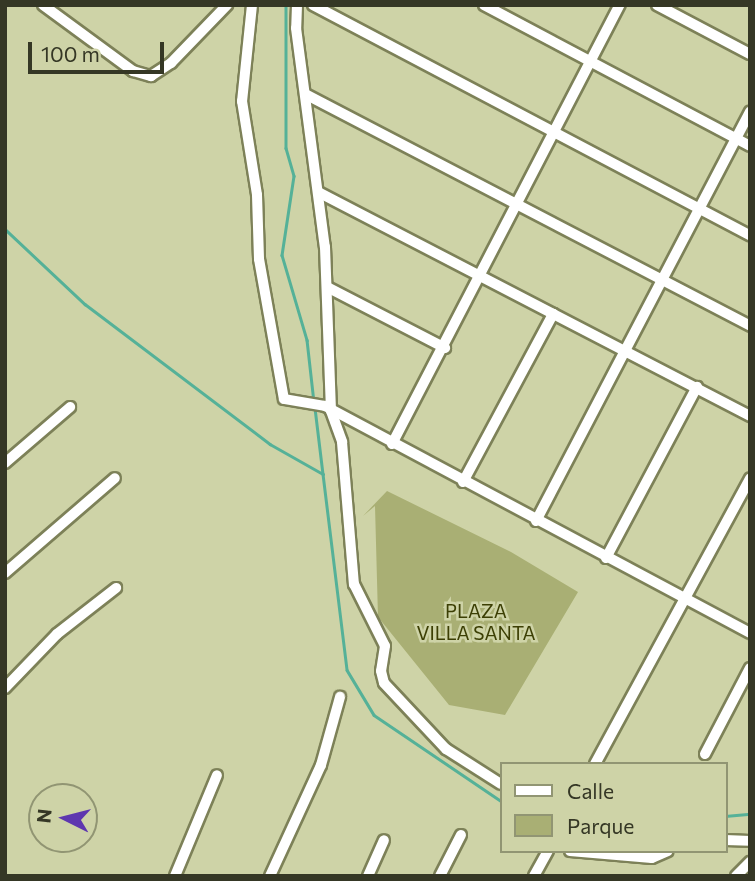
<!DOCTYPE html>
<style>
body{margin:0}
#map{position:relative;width:755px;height:881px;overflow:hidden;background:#ced3a7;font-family:Commissioner,sans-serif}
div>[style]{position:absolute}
.green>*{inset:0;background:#a9af74}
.stream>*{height:2.5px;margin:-1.25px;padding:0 1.25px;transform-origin:1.25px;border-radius:1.25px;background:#55b198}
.roads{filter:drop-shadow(2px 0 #7d8158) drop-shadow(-2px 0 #7d8158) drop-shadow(0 2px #7d8158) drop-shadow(0 -2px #7d8158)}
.minor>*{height:10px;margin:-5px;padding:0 5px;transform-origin:5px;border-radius:5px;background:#fff}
span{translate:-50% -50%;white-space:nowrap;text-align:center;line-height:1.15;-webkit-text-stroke:5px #ced3a7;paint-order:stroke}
.park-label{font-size:19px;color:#3c3f04}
.frame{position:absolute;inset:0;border:7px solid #353725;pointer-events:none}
.legend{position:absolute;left:500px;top:762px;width:228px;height:91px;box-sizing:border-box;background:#ced3a7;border:2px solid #919573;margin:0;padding:9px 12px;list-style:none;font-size:21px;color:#353725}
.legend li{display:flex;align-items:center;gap:14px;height:35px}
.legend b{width:35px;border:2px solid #919573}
.north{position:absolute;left:28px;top:783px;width:70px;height:70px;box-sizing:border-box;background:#ced3a7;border:2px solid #919573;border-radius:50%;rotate:276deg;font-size:19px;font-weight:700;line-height:28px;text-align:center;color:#353725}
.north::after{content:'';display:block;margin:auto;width:24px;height:32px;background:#5e37af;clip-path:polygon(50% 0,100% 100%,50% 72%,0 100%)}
.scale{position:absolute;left:28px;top:42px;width:136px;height:32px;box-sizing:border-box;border:4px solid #353725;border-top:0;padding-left:9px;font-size:21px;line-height:24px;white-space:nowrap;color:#353725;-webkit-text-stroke:5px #ced3a7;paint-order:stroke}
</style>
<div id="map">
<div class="green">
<i style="clip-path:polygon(387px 491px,511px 552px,578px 592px,505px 715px,449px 705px,378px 617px,375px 506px,363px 516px)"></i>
</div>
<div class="stream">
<i style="left:286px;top:5px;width:143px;rotate:90deg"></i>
<i style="left:286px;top:148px;width:29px;rotate:74deg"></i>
<i style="left:294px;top:176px;width:80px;rotate:98.6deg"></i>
<i style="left:282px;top:255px;width:89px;rotate:73.6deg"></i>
<i style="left:307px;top:340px;width:62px;rotate:83.6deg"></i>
<i style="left:5px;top:229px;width:110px;rotate:43.2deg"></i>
<i style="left:85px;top:304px;width:232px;rotate:37.1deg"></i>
<i style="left:270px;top:444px;width:61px;rotate:29.5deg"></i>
<i style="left:323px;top:474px;width:197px;rotate:83deg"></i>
<i style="left:347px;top:670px;width:52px;rotate:59deg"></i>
<i style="left:374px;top:715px;width:153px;rotate:34.1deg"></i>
<i style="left:315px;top:408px;width:66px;rotate:83.1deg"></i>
<i style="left:725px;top:816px;width:25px;rotate:-5deg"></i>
</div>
<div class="roads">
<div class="minor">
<i style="left:43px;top:5px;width:112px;rotate:36.3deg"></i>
<i style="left:133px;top:71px;width:19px;rotate:16deg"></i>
<i style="left:151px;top:76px;width:24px;rotate:-33deg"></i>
<i style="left:171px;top:63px;width:81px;rotate:-46deg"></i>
<i style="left:252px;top:5px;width:97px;rotate:95.9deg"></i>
<i style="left:242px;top:101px;width:95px;rotate:80.9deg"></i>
<i style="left:257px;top:195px;width:64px;rotate:88.2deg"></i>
<i style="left:259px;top:259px;width:142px;rotate:79.9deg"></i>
<i style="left:284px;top:399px;width:42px;rotate:9.7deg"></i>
<i style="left:325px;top:406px;width:482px;rotate:28.1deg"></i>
<i style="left:297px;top:5px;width:23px;rotate:92deg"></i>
<i style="left:296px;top:28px;width:221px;rotate:82.5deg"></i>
<i style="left:325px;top:247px;width:164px;rotate:87.9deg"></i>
<i style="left:331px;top:411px;width:33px;rotate:70deg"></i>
<i style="left:342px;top:442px;width:143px;rotate:85.2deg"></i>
<i style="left:354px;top:584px;width:69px;rotate:63.4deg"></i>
<i style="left:385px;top:646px;width:25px;rotate:99deg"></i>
<i style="left:381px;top:671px;width:12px;rotate:76deg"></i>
<i style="left:384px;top:683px;width:91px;rotate:46.8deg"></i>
<i style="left:446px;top:749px;width:65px;rotate:32.5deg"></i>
<i style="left:313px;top:5px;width:494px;rotate:27.8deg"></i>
<i style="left:484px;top:5px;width:301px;rotate:27.9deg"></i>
<i style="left:657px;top:5px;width:105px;rotate:27.8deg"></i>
<i style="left:307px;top:95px;width:500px;rotate:27.5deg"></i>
<i style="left:318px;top:192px;width:487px;rotate:27.4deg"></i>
<i style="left:327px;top:287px;width:133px;rotate:27.3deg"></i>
<i style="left:392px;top:444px;width:495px;rotate:-62.6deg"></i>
<i style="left:5px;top:463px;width:86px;rotate:-40.7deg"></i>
<i style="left:463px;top:482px;width:191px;rotate:-61.8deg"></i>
<i style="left:536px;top:521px;width:462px;rotate:-62.4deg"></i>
<i style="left:606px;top:558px;width:194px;rotate:-62deg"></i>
<i style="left:5px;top:573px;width:145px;rotate:-40.8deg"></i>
<i style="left:5px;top:688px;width:75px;rotate:-46.1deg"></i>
<i style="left:57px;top:634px;width:75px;rotate:-37.9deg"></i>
<i style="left:705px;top:754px;width:97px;rotate:-62.4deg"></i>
<i style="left:595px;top:764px;width:325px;rotate:-61.5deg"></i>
<i style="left:725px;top:840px;width:25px;rotate:2deg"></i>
<i style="left:570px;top:851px;width:82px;rotate:4.9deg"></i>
<i style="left:652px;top:858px;width:17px;rotate:-24deg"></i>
<i style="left:175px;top:876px;width:109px;rotate:-67.4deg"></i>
<i style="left:270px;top:876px;width:122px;rotate:-65.3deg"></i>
<i style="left:321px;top:765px;width:71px;rotate:-74.4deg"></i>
<i style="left:368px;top:876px;width:39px;rotate:-66deg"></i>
<i style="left:440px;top:876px;width:46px;rotate:-62.9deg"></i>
<i style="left:534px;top:876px;width:29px;rotate:-61deg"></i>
<i style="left:736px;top:876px;width:20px;rotate:-45deg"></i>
</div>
</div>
<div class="park-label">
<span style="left:476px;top:622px">PLAZA<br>VILLA SANTA</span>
</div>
<div class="frame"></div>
<ul class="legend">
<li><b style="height:9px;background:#fff"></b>Calle</li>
<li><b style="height:19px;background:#a9af74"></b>Parque</li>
</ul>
<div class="north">N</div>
<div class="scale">100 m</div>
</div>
